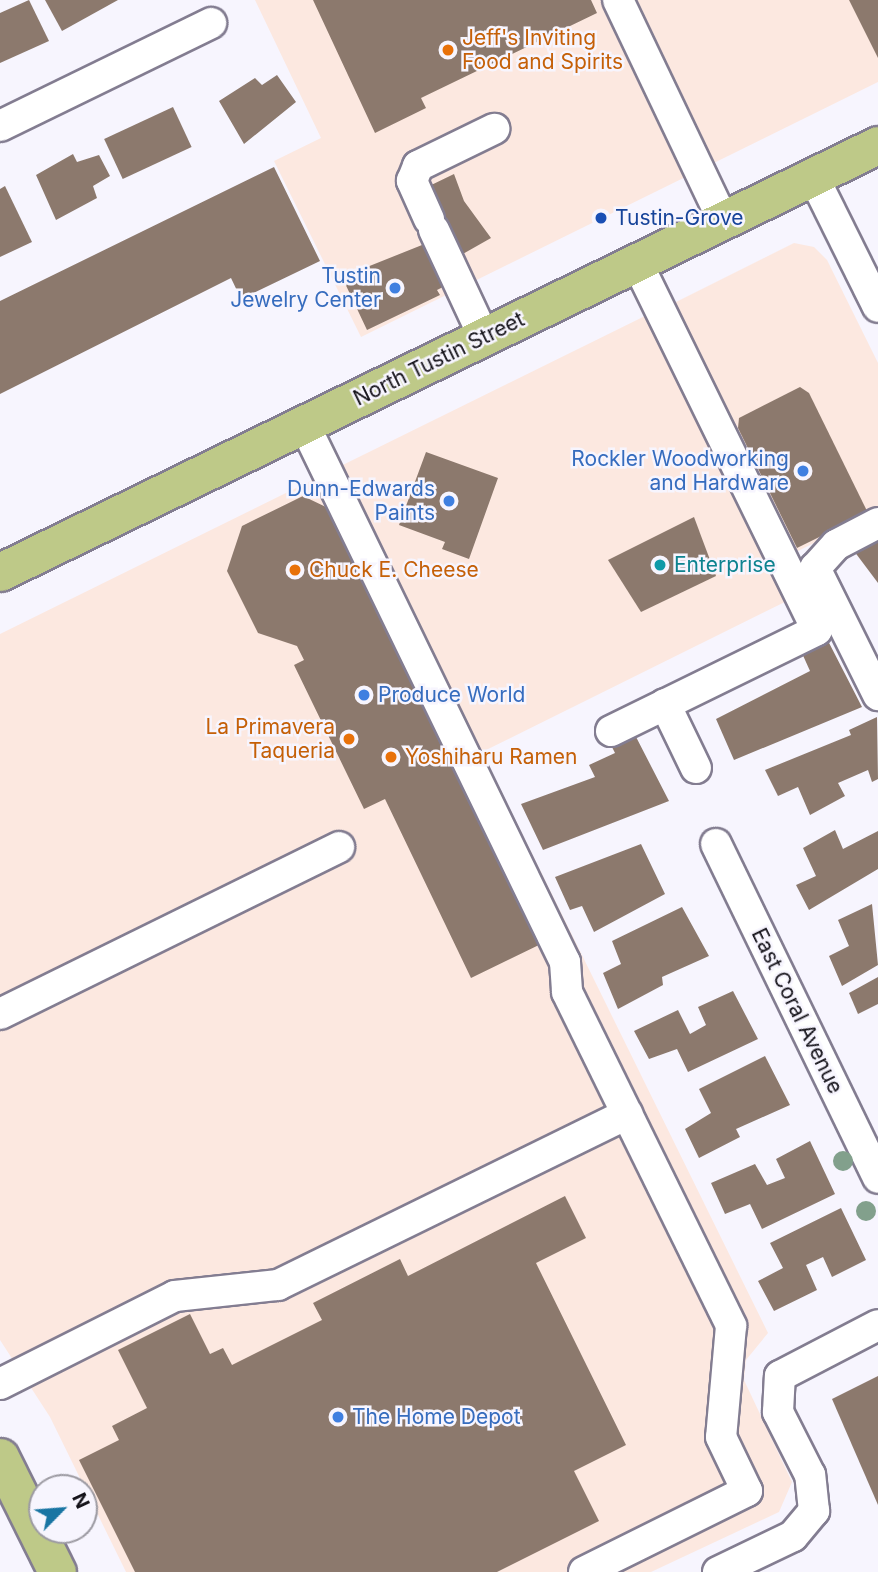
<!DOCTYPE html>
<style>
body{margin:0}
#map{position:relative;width:878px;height:1572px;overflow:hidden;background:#f7f5fe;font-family:Inter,sans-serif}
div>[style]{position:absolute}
.commercial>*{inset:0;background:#fce8e0}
.building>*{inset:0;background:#8c796d;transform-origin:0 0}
.roads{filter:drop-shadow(2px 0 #837d91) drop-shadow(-2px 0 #837d91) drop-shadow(0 2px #837d91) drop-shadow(0 -2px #837d91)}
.minor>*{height:30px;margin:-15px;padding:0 15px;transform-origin:15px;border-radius:15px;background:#fff}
.major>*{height:37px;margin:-18.5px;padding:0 18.5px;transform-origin:18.5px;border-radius:18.5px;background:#bec988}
.trees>*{width:20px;height:20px;margin:-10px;border-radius:50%;background:#82a08c}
.dots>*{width:19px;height:19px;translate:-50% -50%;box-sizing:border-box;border:4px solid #f7f5fe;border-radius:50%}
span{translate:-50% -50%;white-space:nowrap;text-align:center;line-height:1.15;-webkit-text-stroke:5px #f7f5fe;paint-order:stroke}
.food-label{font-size:21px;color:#c56008}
.left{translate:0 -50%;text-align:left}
.right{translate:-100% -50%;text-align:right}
.transit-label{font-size:21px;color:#164399}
.shop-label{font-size:21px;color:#366cbe}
.street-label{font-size:21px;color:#131118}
.culture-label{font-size:21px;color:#0d838f}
.north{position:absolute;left:28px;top:1474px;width:70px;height:70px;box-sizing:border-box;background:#f7f5fe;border:2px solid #9c9aa2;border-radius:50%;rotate:65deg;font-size:19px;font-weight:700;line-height:28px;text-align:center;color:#131118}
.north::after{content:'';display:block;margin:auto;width:24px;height:32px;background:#1975a3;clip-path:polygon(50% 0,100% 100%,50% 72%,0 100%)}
</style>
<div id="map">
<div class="commercial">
<i style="clip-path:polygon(255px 0,878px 0,878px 82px,361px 337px,274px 161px,321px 138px)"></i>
<i style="clip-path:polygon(794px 243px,814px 247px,827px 260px,878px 363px,878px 511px,796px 552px,672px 304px)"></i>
<i style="clip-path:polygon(649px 314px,791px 599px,482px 752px,768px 1333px,746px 1360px,744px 1380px,792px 1482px,779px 1512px,651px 1572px,126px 1572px,50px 1417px,0 1340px,0 634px)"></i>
</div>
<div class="building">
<i style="clip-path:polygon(29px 0,49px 41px,0 63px,0 13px)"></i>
<i style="clip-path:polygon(45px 0,118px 0,62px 31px)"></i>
<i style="clip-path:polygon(313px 0,591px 0,597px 13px,421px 98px,426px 108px,375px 133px)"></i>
<i style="clip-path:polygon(849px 0,878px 0,878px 58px)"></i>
<i style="clip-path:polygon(277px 75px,296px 102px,244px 144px,219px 101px,255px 78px,262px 85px)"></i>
<i style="left:173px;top:107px;width:44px;height:76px;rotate:65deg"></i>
<i style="clip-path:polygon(73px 154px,77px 162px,99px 155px,110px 176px,93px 186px,97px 198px,56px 220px,36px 175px)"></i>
<i style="clip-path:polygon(274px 167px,320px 261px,241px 299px,231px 278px,0 394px,0 301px)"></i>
<i style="clip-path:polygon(454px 174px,464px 201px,491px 238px,461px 255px,423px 189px)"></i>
<i style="clip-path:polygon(5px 186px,32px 242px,0 257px,0 189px)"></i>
<i style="clip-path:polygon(427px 243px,447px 285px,437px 290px,440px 295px,367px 330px,342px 277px)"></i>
<i style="clip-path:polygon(800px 387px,809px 393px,868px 513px,797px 548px,738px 428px,739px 418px)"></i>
<i style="clip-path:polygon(426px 452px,498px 478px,469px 559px,442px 549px,445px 542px,399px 525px)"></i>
<i style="clip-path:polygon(303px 496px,328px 508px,543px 943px,471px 978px,385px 799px,364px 809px,294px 665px,304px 660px,297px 646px,258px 633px,227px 571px,242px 526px)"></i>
<i style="clip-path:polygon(694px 517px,716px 576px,641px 612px,608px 560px)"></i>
<i style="clip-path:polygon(878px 539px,878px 583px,854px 551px)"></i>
<i style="clip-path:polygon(826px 637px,862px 707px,734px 760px,716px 719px,810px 671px,801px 651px)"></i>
<i style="clip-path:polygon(877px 717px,878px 779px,872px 782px,868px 770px,838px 783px,845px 796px,810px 815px,798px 787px,778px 796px,765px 770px,851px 735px,849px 730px)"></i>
<i style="clip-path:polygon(634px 733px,669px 801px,543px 850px,521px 804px,595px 777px,589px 765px,615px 753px,611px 745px)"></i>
<i style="clip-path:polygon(835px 830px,843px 849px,878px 831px,878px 869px,809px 910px,796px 885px,816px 876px,803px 848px)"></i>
<i style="clip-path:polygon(641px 844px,665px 894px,594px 932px,582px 906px,570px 910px,555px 877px)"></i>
<i style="clip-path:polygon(872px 904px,878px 965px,842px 986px,829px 956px,849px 946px,838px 920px)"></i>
<i style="clip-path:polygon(682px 907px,709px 956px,662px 977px,663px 985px,618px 1009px,603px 973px,621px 964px,612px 941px)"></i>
<i style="clip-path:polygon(878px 977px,878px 1004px,858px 1014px,849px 993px)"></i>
<i style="clip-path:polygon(733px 991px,758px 1039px,688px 1072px,677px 1049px,649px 1059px,634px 1031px,678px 1010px,690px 1034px,706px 1025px,698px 1007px)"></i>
<i style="clip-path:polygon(765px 1056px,790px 1105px,736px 1129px,740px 1137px,699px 1158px,685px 1129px,711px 1113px,699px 1089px)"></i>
<i style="clip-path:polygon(810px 1141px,835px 1194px,762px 1229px,750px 1204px,725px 1214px,711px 1183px,755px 1164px,767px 1185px,785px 1178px,776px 1159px)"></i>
<i style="clip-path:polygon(565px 1196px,586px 1238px,536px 1263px,626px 1445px,574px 1471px,599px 1521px,497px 1572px,135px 1572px,79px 1460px,119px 1440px,112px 1426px,147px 1408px,118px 1350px,190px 1314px,210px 1354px,223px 1348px,232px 1365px,322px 1320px,313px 1303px,400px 1259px,408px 1276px)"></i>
<i style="clip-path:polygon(841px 1208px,866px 1260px,832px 1277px,823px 1257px,806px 1265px,817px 1290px,774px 1311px,758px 1281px,783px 1268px,770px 1243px)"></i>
<i style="clip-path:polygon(878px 1376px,878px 1505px,832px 1399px)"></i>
</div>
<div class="roads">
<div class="minor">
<i style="left:618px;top:0;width:244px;rotate:64.5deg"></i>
<i style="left:0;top:126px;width:235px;rotate:-26deg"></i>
<i style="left:813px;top:176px;width:146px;rotate:63.6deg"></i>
<i style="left:429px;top:219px;width:42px;rotate:-114.1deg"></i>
<i style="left:412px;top:181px;width:16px;rotate:-68deg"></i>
<i style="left:418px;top:166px;width:85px;rotate:-26deg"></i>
<i style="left:434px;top:230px;width:118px;rotate:65deg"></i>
<i style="left:304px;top:424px;width:598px;rotate:64.12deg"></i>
<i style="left:565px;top:962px;width:30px;rotate:86deg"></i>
<i style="left:567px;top:992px;width:372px;rotate:63.8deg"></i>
<i style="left:731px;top:1326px;width:111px;rotate:95.1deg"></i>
<i style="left:721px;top:1437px;width:60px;rotate:64.3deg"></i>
<i style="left:747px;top:1491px;width:182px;rotate:153.6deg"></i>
<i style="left:878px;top:523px;width:47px;rotate:152.4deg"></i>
<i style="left:836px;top:545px;width:31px;rotate:132deg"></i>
<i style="left:815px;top:568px;width:142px;rotate:63.6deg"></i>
<i style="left:665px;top:704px;width:71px;rotate:64.2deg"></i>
<i style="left:611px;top:731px;width:229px;rotate:-26.1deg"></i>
<i style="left:817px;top:630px;width:410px;rotate:-116.1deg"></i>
<i style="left:716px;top:844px;width:371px;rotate:64.1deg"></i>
<i style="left:0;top:1014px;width:378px;rotate:-26.2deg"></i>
<i style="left:0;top:1384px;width:196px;rotate:-26.7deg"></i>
<i style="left:175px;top:1296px;width:104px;rotate:-6.1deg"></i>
<i style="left:278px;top:1285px;width:389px;rotate:-26.1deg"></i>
<i style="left:718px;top:1572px;width:83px;rotate:-25.6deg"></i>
<i style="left:793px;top:1536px;width:33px;rotate:-50deg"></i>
<i style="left:814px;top:1511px;width:36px;rotate:-96deg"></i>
<i style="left:810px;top:1475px;width:71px;rotate:-116.9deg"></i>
<i style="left:778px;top:1412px;width:36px;rotate:-87deg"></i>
<i style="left:780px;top:1376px;width:110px;rotate:-27.5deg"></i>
</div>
<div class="major">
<i style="left:0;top:572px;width:976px;rotate:-25.94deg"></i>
<i style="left:0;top:1457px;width:128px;rotate:63.6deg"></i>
</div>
</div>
<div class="trees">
<i style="left:843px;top:1161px"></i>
<i style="left:866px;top:1211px"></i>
</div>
<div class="dots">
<i style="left:448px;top:50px;background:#e8710a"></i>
<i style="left:601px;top:218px;background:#1a4fb4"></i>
<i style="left:395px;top:288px;background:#3f7fe0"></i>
<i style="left:803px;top:471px;background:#3f7fe0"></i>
<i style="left:449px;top:501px;background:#3f7fe0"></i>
<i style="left:660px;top:565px;background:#0f9aa8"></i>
<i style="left:295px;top:570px;background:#e8710a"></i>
<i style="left:364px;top:695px;background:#3f7fe0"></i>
<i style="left:349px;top:739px;background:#e8710a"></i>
<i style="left:391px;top:757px;background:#e8710a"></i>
<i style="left:338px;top:1417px;background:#3f7fe0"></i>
</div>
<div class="food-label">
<span class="left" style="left:462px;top:50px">Jeff's Inviting<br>Food and Spirits</span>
<span class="left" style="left:309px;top:570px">Chuck E. Cheese</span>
<span class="right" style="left:335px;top:739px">La Primavera<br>Taqueria</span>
<span class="left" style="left:405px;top:757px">Yoshiharu Ramen</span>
</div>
<div class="transit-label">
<span class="left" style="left:615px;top:218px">Tustin-Grove</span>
</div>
<div class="shop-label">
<span class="right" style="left:381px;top:288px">Tustin<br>Jewelry Center</span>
<span class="right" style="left:789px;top:471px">Rockler Woodworking<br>and Hardware</span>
<span class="right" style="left:435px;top:501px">Dunn-Edwards<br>Paints</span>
<span class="left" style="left:378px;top:695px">Produce World</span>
<span class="left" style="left:352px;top:1417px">The Home Depot</span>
</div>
<div class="street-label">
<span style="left:439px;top:359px;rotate:-26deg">North Tustin Street</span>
<span style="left:797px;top:1011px;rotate:64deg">East Coral Avenue</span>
</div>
<div class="culture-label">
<span class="left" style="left:674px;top:565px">Enterprise</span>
</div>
<div class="north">N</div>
</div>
